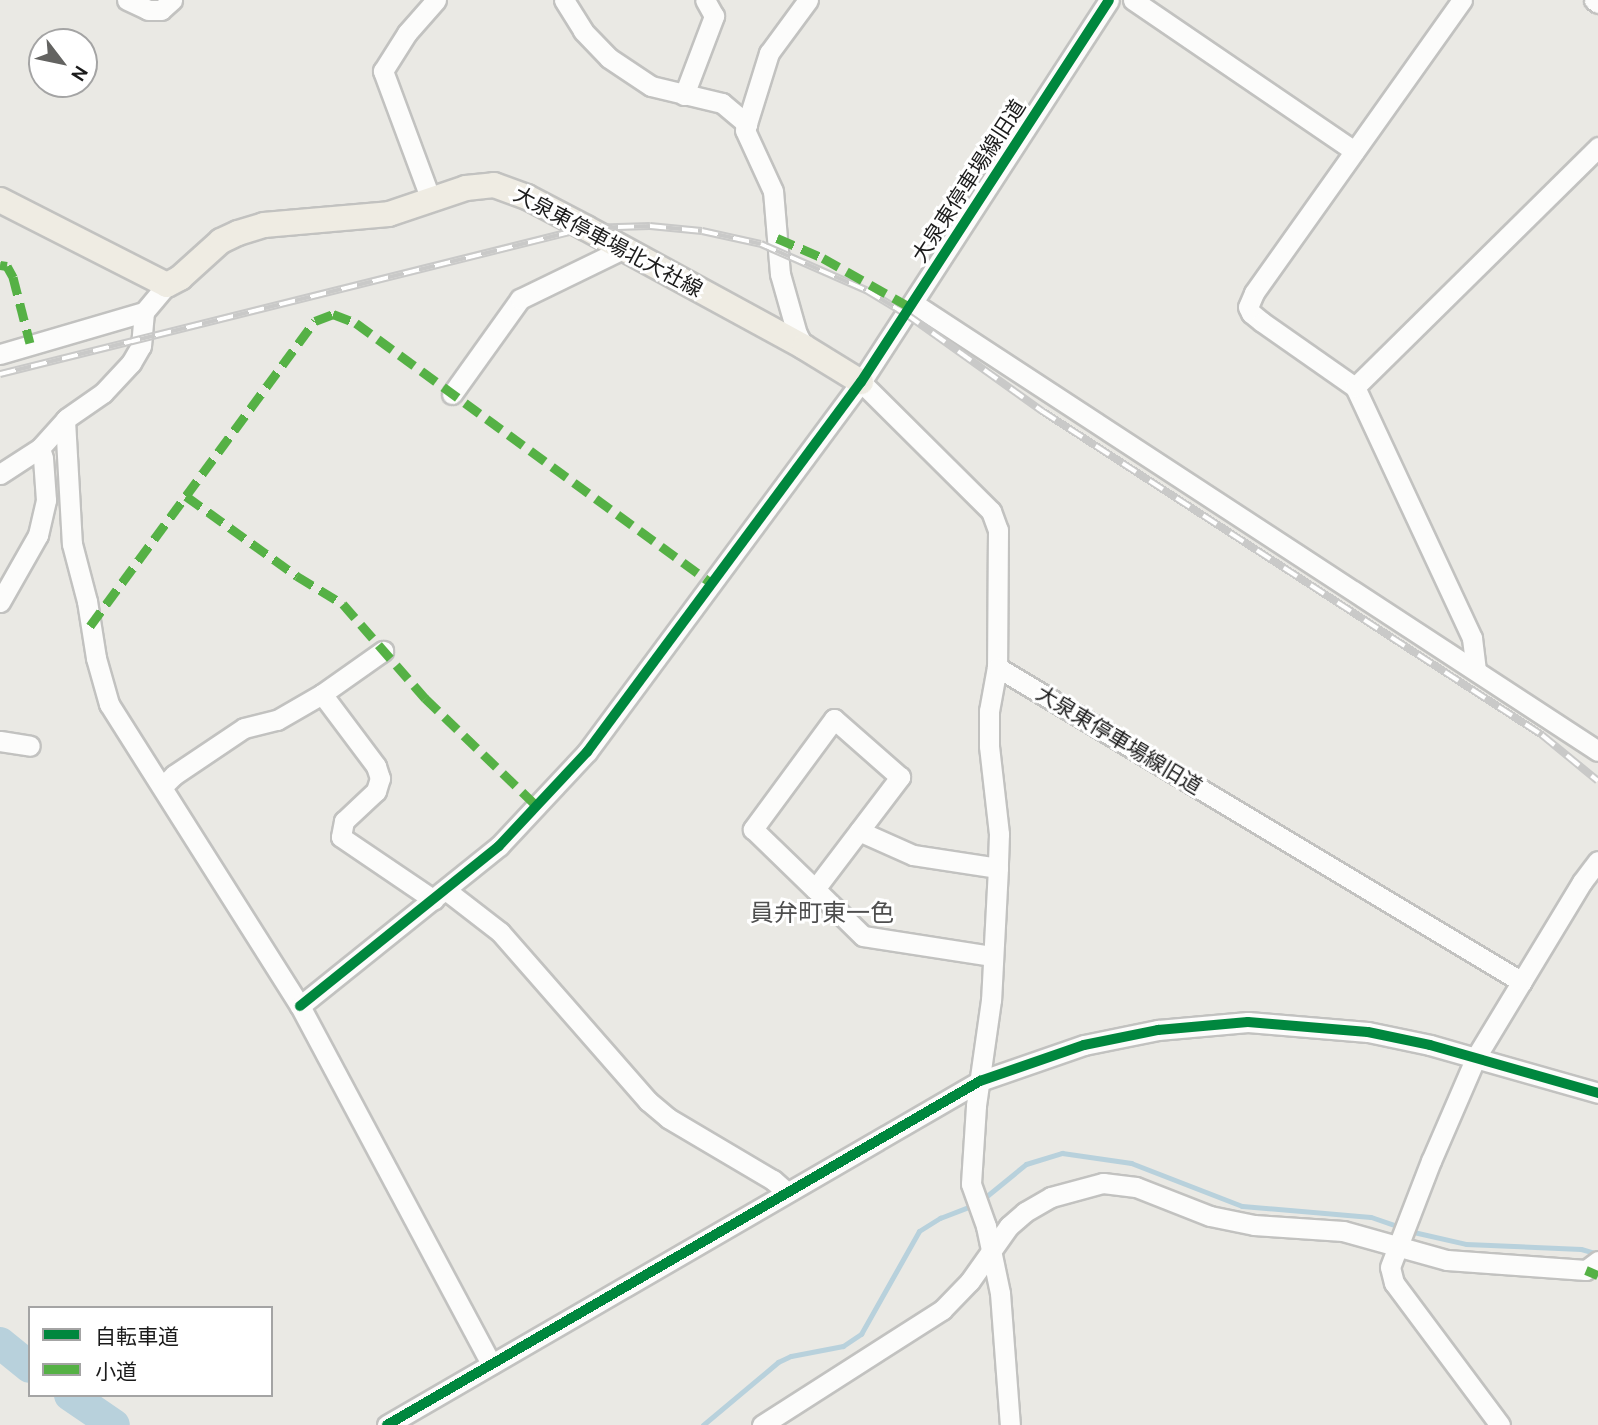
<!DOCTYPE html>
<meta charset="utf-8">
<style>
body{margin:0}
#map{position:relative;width:1598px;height:1425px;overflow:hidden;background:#eae9e4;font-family:Cabin,"Noto Sans JP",sans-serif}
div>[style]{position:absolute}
.stream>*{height:5px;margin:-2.5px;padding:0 2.5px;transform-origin:2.5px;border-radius:2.5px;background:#b8d1dc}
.river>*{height:32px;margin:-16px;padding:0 16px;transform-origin:16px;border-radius:16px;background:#b8d1dc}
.roads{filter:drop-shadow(2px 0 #c2c2c0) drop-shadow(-2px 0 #c2c2c0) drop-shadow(0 2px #c2c2c0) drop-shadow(0 -2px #c2c2c0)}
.minor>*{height:19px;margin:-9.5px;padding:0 9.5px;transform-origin:9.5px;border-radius:9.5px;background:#fcfcfb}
.major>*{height:24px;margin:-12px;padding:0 12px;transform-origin:12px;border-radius:12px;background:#efece3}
.rail>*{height:8px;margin-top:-4px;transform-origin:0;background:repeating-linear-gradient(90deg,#fff 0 16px,#c9c9c8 0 32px);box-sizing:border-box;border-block:2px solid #c9c9c8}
.quiet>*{height:9px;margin-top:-4.5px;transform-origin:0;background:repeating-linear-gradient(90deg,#55b145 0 18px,transparent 0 27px)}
.cycleway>*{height:10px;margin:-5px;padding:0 5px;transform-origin:5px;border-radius:5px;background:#00873e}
span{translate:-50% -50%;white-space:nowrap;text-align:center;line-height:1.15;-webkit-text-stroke:6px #fff;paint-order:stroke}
.street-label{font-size:21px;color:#1b1b1b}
.quarter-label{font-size:24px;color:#4e4e4e}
.legend{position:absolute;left:28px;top:1306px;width:245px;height:91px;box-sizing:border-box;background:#fff;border:2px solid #a4a4a4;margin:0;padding:9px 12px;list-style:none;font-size:21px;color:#1b1b1b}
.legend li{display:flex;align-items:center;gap:14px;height:35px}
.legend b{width:35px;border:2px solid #a4a4a4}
.north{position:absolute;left:28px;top:28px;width:70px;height:70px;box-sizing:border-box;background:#fff;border:2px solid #a4a4a4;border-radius:50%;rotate:122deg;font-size:19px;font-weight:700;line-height:28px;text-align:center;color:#1b1b1b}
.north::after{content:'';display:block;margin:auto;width:24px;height:32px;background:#636361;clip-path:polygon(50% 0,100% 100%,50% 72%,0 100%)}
</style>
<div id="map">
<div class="stream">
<i style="left:1409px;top:1231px;width:58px;rotate:12.8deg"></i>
<i style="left:1466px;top:1244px;width:115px;rotate:2.5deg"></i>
<i style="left:1581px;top:1249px;width:18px;rotate:16deg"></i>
<i style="left:703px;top:1425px;width:98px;rotate:-40deg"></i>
<i style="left:778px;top:1362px;width:14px;rotate:-25deg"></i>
<i style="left:791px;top:1356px;width:53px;rotate:-10.9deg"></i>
<i style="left:843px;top:1346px;width:22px;rotate:-34deg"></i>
<i style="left:861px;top:1334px;width:118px;rotate:-60.6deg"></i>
<i style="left:919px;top:1231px;width:25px;rotate:-32deg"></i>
<i style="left:940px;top:1218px;width:40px;rotate:-21deg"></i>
<i style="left:977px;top:1204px;width:63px;rotate:-39.2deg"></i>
<i style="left:1026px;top:1164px;width:38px;rotate:-17deg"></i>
<i style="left:1062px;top:1153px;width:70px;rotate:8.2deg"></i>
<i style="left:1131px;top:1163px;width:119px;rotate:21.2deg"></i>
<i style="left:1242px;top:1206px;width:129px;rotate:4.9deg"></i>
<i style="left:1371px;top:1217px;width:31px;rotate:19deg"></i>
</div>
<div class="river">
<i style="left:0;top:1343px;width:38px;rotate:39deg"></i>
<i style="left:70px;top:1395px;width:53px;rotate:34.3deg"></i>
</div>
<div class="roads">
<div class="minor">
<i style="left:127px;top:0;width:23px;rotate:25deg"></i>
<i style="left:148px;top:10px;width:13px"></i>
<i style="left:161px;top:10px;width:15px;rotate:-42deg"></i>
<i style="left:564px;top:0;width:36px;rotate:58deg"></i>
<i style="left:583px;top:31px;width:37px;rotate:46deg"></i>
<i style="left:609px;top:58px;width:50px;rotate:33.7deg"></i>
<i style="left:651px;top:86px;width:73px;rotate:13.5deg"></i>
<i style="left:722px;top:103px;width:33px;rotate:40deg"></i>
<i style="left:1133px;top:0;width:268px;rotate:34.3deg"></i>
<i style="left:1462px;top:0;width:359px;rotate:125.4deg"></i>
<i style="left:1254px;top:293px;width:15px;rotate:113deg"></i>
<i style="left:1248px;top:307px;width:7px;rotate:63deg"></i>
<i style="left:1251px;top:313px;width:14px;rotate:39deg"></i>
<i style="left:1262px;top:322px;width:113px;rotate:35deg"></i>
<i style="left:1355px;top:387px;width:277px;rotate:65deg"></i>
<i style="left:1472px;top:638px;width:32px;rotate:83deg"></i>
<i style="left:1594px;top:0;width:5px;rotate:37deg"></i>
<i style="left:684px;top:95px;width:85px;rotate:-69.2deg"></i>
<i style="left:714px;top:16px;width:18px;rotate:-119deg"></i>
<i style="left:431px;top:200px;width:138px;rotate:-110.4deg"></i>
<i style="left:383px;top:71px;width:45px;rotate:-57.7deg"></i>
<i style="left:407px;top:33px;width:44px;rotate:-48.7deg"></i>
<i style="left:913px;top:303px;width:818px;rotate:33.19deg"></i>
<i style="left:804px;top:347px;width:15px;rotate:-118deg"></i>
<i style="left:797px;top:334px;width:62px;rotate:-105.8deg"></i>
<i style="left:780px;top:274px;width:83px;rotate:-94.8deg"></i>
<i style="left:773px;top:191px;width:67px;rotate:-114.7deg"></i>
<i style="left:745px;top:130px;width:81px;rotate:-72.7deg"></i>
<i style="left:769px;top:53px;width:66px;rotate:-53.7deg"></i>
<i style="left:0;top:354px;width:150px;rotate:-16.3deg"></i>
<i style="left:144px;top:312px;width:35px;rotate:-50deg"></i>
<i style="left:861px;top:382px;width:183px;rotate:44.8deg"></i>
<i style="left:991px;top:511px;width:20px;rotate:70deg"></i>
<i style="left:998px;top:530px;width:137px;rotate:90.4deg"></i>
<i style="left:997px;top:667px;width:45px;rotate:100.3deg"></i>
<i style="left:989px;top:711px;width:35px;rotate:90deg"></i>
<i style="left:989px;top:746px;width:89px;rotate:83.5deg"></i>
<i style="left:999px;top:834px;width:34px;rotate:92deg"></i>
<i style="left:998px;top:868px;width:132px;rotate:93deg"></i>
<i style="left:991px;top:1000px;width:107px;rotate:98.1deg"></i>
<i style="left:976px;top:1106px;width:78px;rotate:93.7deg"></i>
<i style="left:971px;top:1184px;width:45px;rotate:70.3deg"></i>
<i style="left:986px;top:1226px;width:68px;rotate:78.2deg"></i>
<i style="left:1000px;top:1293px;width:132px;rotate:85.7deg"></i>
<i style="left:1355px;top:387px;width:342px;rotate:-44.6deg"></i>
<i style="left:452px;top:394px;width:117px;rotate:-54.4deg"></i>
<i style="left:520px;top:299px;width:114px;rotate:-25.9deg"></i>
<i style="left:65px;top:420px;width:124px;rotate:86.8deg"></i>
<i style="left:72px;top:544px;width:59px;rotate:75.3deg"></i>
<i style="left:87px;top:601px;width:58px;rotate:81deg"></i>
<i style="left:96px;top:658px;width:48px;rotate:74.2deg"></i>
<i style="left:109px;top:704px;width:357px;rotate:57.7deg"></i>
<i style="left:300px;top:1006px;width:406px;rotate:61.9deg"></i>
<i style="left:0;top:474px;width:48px;rotate:-33deg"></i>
<i style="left:40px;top:448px;width:40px;rotate:-48deg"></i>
<i style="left:67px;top:418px;width:44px;rotate:-34.8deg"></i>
<i style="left:103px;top:393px;width:41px;rotate:-47deg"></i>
<i style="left:131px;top:363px;width:20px;rotate:-60deg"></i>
<i style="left:141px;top:346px;width:34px;rotate:-85deg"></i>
<i style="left:0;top:602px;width:77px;rotate:-60.4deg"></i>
<i style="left:38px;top:535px;width:36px;rotate:-77deg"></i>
<i style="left:46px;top:500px;width:42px;rotate:-94.1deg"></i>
<i style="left:43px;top:458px;width:10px;rotate:-107deg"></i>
<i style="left:997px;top:667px;width:612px;rotate:30.96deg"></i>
<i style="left:322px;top:694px;width:75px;rotate:-35.2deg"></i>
<i style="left:0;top:741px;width:30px;rotate:9deg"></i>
<i style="left:163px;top:786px;width:16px;rotate:-45deg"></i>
<i style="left:174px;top:775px;width:84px;rotate:-33.9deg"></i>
<i style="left:244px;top:728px;width:34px;rotate:-14deg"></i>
<i style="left:277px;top:720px;width:52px;rotate:-30deg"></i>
<i style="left:322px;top:694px;width:90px;rotate:53.1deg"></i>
<i style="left:376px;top:766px;width:13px;rotate:72deg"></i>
<i style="left:380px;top:778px;width:14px;rotate:107deg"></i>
<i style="left:376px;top:791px;width:44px;rotate:136.8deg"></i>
<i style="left:344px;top:821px;width:16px;rotate:101deg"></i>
<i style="left:341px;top:837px;width:112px;rotate:34.1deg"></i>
<i style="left:859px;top:831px;width:59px;rotate:24deg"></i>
<i style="left:913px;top:855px;width:86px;rotate:8.7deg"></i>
<i style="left:815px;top:889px;width:141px;rotate:-52.8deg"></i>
<i style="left:900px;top:777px;width:88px;rotate:-138.7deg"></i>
<i style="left:834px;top:719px;width:137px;rotate:126.4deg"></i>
<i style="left:753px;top:829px;width:86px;rotate:44.1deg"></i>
<i style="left:815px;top:889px;width:67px;rotate:44.4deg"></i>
<i style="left:863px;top:936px;width:131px;rotate:8.8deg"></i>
<i style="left:447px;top:891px;width:67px;rotate:37.7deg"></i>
<i style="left:500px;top:932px;width:225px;rotate:48.8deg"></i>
<i style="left:648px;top:1101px;width:26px;rotate:40deg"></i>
<i style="left:668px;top:1118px;width:122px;rotate:30.6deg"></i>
<i style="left:773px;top:1180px;width:18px;rotate:41deg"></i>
<i style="left:300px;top:1006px;width:255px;rotate:-38.8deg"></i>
<i style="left:499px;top:846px;width:129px;rotate:-46.9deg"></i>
<i style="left:587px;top:752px;width:460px;rotate:-53.5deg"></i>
<i style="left:861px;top:382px;width:455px;rotate:-57deg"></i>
<i style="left:387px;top:1425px;width:686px;rotate:-30.12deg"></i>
<i style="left:980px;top:1081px;width:110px;rotate:-19.1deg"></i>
<i style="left:1084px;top:1045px;width:76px;rotate:-11.5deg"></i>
<i style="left:1158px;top:1030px;width:90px;rotate:-5.1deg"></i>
<i style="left:1248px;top:1022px;width:120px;rotate:4.8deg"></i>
<i style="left:1368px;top:1032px;width:63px;rotate:11.8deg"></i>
<i style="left:1430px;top:1045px;width:175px;rotate:15.9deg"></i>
<i style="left:762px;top:1425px;width:214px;rotate:-32.6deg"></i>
<i style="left:942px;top:1310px;width:40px;rotate:-46deg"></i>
<i style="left:970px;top:1281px;width:67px;rotate:-54.7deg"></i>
<i style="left:1009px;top:1226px;width:21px;rotate:-41deg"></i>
<i style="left:1025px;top:1212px;width:30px;rotate:-30deg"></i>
<i style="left:1051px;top:1197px;width:54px;rotate:-15.1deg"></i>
<i style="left:1103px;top:1183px;width:33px;rotate:7deg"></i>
<i style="left:1136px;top:1187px;width:79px;rotate:21.4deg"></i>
<i style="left:1210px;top:1216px;width:45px;rotate:11.6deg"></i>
<i style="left:1254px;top:1225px;width:89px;rotate:3.9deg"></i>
<i style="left:1343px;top:1231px;width:108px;rotate:15.6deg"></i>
<i style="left:1447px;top:1260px;width:139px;rotate:4.1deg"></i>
<i style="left:1586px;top:1270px;width:15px;rotate:-37deg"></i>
<i style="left:1500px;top:1425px;width:177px;rotate:-126.7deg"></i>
<i style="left:1394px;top:1283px;width:16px;rotate:-104deg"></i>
<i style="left:1390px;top:1267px;width:114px;rotate:-68.9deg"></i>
<i style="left:1431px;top:1161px;width:113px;rotate:-66.6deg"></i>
<i style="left:1476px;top:1057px;width:205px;rotate:-58.8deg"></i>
<i style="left:1582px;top:882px;width:26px;rotate:-53deg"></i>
</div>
<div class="major">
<i style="left:0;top:200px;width:187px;rotate:27deg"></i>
<i style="left:167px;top:285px;width:15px;rotate:-28deg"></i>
<i style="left:180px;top:278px;width:55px;rotate:-42.1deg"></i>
<i style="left:221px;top:241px;width:19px;rotate:-25deg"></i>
<i style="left:238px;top:233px;width:27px;rotate:-17deg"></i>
<i style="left:264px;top:225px;width:125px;rotate:-5deg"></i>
<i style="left:389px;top:214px;width:81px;rotate:-18.7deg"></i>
<i style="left:466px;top:188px;width:28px;rotate:-6deg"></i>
<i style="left:494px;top:185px;width:35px;rotate:20deg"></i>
<i style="left:527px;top:197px;width:67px;rotate:27.7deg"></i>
<i style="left:586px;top:228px;width:248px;rotate:28.6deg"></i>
<i style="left:804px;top:347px;width:67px;rotate:31.6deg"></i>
</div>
</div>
<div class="rail">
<i style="left:0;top:374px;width:604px;rotate:-13.99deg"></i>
<i style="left:586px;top:228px;width:64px;rotate:-1.8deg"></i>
<i style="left:650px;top:226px;width:52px;rotate:5.5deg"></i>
<i style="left:702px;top:231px;width:60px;rotate:12.4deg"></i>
<i style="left:761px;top:244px;width:115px;rotate:23.7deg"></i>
<i style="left:866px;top:290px;width:47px;rotate:31deg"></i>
<i style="left:906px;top:314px;width:167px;rotate:35.5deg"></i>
<i style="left:1042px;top:411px;width:596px;rotate:32.94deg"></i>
<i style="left:1542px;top:735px;width:72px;rotate:39.4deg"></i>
</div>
<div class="quiet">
<i style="left:777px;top:238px;width:50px;rotate:23.5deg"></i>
<i style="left:823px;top:258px;width:100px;rotate:29.4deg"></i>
<i style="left:0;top:265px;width:7px;rotate:8deg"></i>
<i style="left:7px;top:266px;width:13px;rotate:61deg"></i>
<i style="left:13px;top:277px;width:68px;rotate:75.6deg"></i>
<i style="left:186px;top:496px;width:137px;rotate:35.8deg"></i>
<i style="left:297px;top:576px;width:54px;rotate:31.3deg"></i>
<i style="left:343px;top:604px;width:125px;rotate:48.9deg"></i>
<i style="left:425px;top:698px;width:157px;rotate:44deg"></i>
<i style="left:90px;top:626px;width:379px;rotate:-53.6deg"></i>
<i style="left:315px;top:321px;width:19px;rotate:-21deg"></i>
<i style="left:333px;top:314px;width:25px;rotate:21deg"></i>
<i style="left:356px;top:323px;width:441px;rotate:36.2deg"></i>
<i style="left:1586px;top:1270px;width:13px;rotate:23deg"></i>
</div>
<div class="cycleway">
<i style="left:300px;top:1006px;width:255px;rotate:-38.8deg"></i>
<i style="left:499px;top:846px;width:129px;rotate:-46.9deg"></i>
<i style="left:587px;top:752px;width:460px;rotate:-53.5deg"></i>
<i style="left:861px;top:382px;width:455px;rotate:-57deg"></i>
<i style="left:387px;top:1425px;width:686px;rotate:-30.12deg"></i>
<i style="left:980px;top:1081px;width:110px;rotate:-19.1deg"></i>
<i style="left:1084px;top:1045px;width:76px;rotate:-11.5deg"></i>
<i style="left:1158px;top:1030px;width:90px;rotate:-5.1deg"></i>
<i style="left:1248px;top:1022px;width:120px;rotate:4.8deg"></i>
<i style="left:1368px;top:1032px;width:63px;rotate:11.8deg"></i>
<i style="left:1430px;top:1045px;width:175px;rotate:15.9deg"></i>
</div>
<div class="street-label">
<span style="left:969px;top:181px;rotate:-57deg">大泉東停車場線旧道</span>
<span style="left:608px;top:242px;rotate:28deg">大泉東停車場北大社線</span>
<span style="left:1119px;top:740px;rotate:31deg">大泉東停車場線旧道</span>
</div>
<div class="quarter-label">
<span style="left:822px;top:913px">員弁町東一色</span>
</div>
<ul class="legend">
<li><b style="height:9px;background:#00873e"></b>自転車道</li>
<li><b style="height:9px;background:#55b145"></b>小道</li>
</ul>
<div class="north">N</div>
</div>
